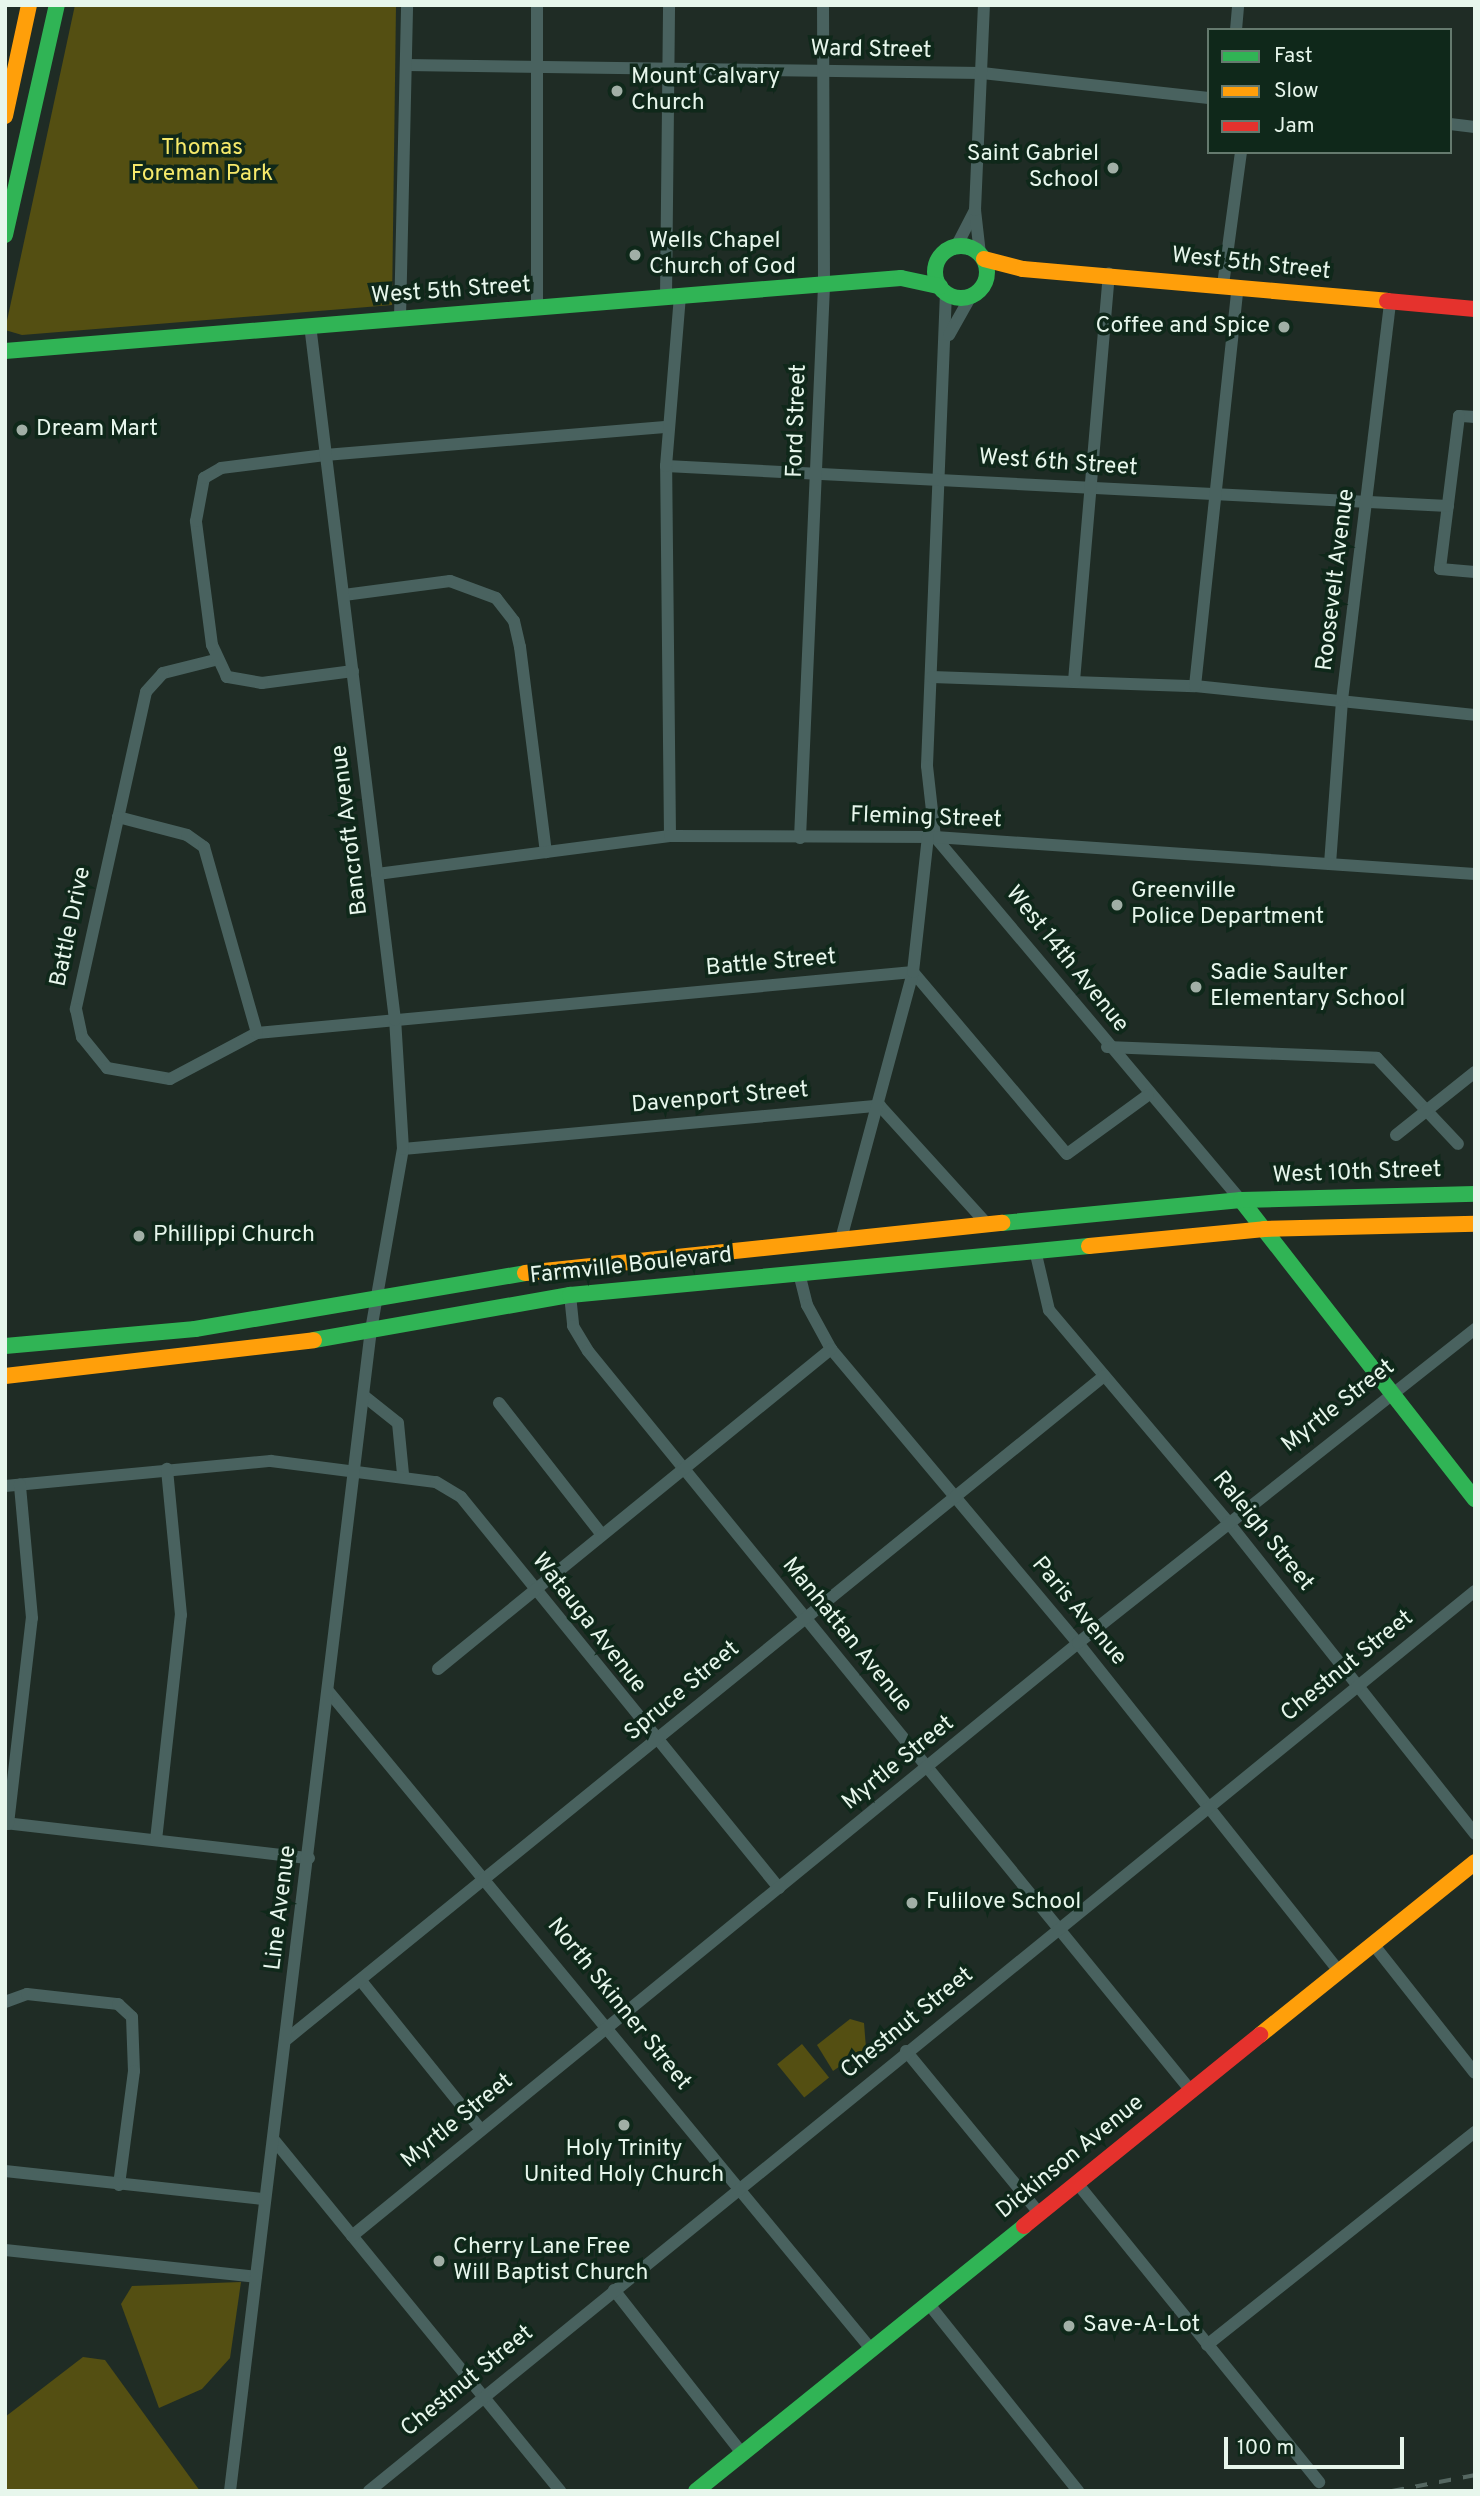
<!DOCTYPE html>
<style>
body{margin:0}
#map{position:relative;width:1480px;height:2496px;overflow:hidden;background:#1f2c25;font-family:Overpass,sans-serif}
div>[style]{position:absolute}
.green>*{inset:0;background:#544f12;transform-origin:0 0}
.street>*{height:12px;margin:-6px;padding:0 6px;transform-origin:6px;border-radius:6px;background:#49625f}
.fast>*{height:16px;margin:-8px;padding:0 8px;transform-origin:8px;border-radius:8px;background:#30b455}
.fast>.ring{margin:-8px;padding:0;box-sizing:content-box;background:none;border:16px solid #30b455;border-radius:50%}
.slow>*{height:16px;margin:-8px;padding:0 8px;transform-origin:8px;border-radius:8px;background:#ff9f0a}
.jam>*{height:16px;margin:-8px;padding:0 8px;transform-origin:8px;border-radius:8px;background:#e5322d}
.rail>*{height:3.5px;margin-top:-1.75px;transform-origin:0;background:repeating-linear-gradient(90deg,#556761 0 12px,transparent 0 24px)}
.dots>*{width:19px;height:19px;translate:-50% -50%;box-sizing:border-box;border:4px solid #0f281a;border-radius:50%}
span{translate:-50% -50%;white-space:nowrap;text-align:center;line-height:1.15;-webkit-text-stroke:7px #0f281a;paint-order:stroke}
.street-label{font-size:23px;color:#e7f6ec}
.poi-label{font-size:23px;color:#e7f6ec}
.left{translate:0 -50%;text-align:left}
.right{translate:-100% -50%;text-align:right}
.park-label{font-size:23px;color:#f6e96a}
.frame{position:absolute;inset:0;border:7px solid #e7f6ec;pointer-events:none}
.legend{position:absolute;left:1207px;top:28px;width:245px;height:126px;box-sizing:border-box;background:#0f281a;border:2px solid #657a6e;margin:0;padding:9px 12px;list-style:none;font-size:21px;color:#e7f6ec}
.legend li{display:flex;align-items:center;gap:14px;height:35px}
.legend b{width:35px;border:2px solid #657a6e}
.scale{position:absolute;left:1224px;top:2437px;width:180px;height:32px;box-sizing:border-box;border:4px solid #e7f6ec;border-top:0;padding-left:9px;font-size:21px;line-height:24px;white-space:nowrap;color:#e7f6ec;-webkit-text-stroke:5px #0f281a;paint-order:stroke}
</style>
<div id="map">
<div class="green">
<i style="clip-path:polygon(75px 5px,396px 5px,392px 305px,22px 335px,5px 330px)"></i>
<i style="clip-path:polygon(850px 2019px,864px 2023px,866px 2048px,833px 2071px,817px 2045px)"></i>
<i style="left:802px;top:2044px;width:43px;height:32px;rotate:51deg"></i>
<i style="clip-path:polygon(241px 2282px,230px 2358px,202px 2389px,159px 2408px,121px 2304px,132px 2286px)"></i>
<i style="clip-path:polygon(83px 2357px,105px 2360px,200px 2491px,5px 2491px,5px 2417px)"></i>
</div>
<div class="street">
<i style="left:1236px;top:30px;width:25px;rotate:-85deg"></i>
<i style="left:406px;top:65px;width:576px;rotate:0.8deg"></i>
<i style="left:982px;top:73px;width:228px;rotate:6.3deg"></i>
<i style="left:1450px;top:124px;width:25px;rotate:7deg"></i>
<i style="left:956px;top:247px;width:42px;rotate:-62.8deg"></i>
<i style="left:980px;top:254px;width:44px;rotate:-96.5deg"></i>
<i style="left:975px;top:210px;width:205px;rotate:-87.5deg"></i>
<i style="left:1223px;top:285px;width:134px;rotate:-82.3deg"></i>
<i style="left:946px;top:292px;width:474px;rotate:92.3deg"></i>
<i style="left:927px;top:766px;width:71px;rotate:83.6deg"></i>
<i style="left:935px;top:837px;width:475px;rotate:49.9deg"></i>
<i style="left:666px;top:297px;width:292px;rotate:-89.4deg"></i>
<i style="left:537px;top:308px;width:303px;rotate:-90deg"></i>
<i style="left:400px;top:318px;width:313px;rotate:-88.7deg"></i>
<i style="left:949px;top:335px;width:45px;rotate:-60.6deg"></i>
<i style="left:1475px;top:417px;width:16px;rotate:-176deg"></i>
<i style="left:1459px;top:416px;width:154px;rotate:97.1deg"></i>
<i style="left:1440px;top:569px;width:35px;rotate:5deg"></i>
<i style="left:666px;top:466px;width:783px;rotate:2.93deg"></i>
<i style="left:344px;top:595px;width:107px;rotate:-7.5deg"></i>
<i style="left:450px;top:581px;width:49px;rotate:20.3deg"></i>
<i style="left:496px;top:598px;width:29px;rotate:52deg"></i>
<i style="left:514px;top:621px;width:27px;rotate:77deg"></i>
<i style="left:520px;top:647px;width:207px;rotate:82.8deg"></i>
<i style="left:215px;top:660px;width:54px;rotate:166deg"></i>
<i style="left:163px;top:673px;width:25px;rotate:132deg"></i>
<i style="left:146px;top:692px;width:325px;rotate:102.5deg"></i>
<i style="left:76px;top:1009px;width:29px;rotate:78deg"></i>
<i style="left:82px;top:1037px;width:40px;rotate:51deg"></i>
<i style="left:107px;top:1068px;width:64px;rotate:9.9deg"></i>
<i style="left:170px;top:1079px;width:98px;rotate:-27.9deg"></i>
<i style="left:257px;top:1033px;width:659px;rotate:-5.31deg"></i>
<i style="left:913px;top:972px;width:238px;rotate:49.8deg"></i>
<i style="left:1067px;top:1154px;width:100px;rotate:-36.1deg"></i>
<i style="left:353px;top:671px;width:92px;rotate:172.5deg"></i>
<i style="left:262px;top:683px;width:36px;rotate:-170deg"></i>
<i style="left:227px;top:677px;width:35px;rotate:-115deg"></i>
<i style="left:212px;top:645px;width:125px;rotate:-97.4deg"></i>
<i style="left:196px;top:521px;width:44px;rotate:-79.5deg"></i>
<i style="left:204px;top:478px;width:20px;rotate:-30deg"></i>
<i style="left:221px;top:468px;width:105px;rotate:-7.1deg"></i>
<i style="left:325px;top:455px;width:344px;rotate:-4.7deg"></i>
<i style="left:932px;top:677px;width:263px;rotate:2deg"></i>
<i style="left:1195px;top:686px;width:281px;rotate:5.9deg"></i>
<i style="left:1074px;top:681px;width:409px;rotate:-85.1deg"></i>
<i style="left:1195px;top:686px;width:402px;rotate:-83.9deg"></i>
<i style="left:118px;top:817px;width:71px;rotate:14.6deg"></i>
<i style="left:187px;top:835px;width:21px;rotate:35deg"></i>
<i style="left:204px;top:847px;width:193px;rotate:74.1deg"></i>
<i style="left:670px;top:836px;width:370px;rotate:-90.6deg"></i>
<i style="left:666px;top:466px;width:171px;rotate:-85.3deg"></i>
<i style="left:800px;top:838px;width:554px;rotate:-87.51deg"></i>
<i style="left:824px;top:285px;width:280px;rotate:-90.2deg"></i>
<i style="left:1330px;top:864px;width:164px;rotate:-85.8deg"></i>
<i style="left:1342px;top:700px;width:401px;rotate:-83.1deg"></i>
<i style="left:377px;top:874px;width:295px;rotate:-7.4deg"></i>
<i style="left:670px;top:836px;width:265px;rotate:0.2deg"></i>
<i style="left:935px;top:837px;width:541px;rotate:3.92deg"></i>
<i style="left:1107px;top:1047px;width:270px;rotate:2.3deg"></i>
<i style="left:1377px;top:1058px;width:118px;rotate:46.7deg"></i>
<i style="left:880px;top:1106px;width:161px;rotate:47.8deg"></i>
<i style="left:1396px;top:1135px;width:101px;rotate:-38.6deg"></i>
<i style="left:403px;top:1149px;width:479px;rotate:-5.2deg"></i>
<i style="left:841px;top:1239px;width:277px;rotate:-74.9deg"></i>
<i style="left:913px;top:972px;width:136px;rotate:-83.7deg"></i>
<i style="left:1035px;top:1250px;width:62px;rotate:76.9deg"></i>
<i style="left:1049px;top:1310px;width:277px;rotate:49.8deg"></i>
<i style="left:1228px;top:1522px;width:398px;rotate:51.6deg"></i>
<i style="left:799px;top:1273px;width:33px;rotate:76deg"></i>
<i style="left:807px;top:1305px;width:50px;rotate:61.4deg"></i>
<i style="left:831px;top:1349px;width:384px;rotate:50deg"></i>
<i style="left:1078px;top:1643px;width:419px;rotate:51.5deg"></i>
<i style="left:570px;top:1295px;width:31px;rotate:84deg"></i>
<i style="left:573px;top:1326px;width:29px;rotate:59deg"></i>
<i style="left:588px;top:1351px;width:955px;rotate:50.82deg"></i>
<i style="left:364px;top:1396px;width:43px;rotate:38.5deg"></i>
<i style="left:398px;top:1423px;width:51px;rotate:84.4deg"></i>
<i style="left:499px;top:1403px;width:167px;rotate:52deg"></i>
<i style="left:5px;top:1486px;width:267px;rotate:-5.4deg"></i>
<i style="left:271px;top:1461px;width:166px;rotate:7.3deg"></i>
<i style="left:436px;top:1482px;width:29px;rotate:31deg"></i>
<i style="left:461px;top:1497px;width:504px;rotate:50.88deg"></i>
<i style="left:438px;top:1669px;width:507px;rotate:-39.15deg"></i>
<i style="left:329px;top:1692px;width:852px;rotate:50.48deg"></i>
<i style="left:5px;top:1823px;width:306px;rotate:6.6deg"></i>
<i style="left:8px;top:1824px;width:207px;rotate:-83.4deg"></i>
<i style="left:32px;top:1618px;width:134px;rotate:-95.2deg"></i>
<i style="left:156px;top:1840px;width:226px;rotate:-83.7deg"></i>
<i style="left:181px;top:1615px;width:147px;rotate:-95.5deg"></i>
<i style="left:1373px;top:1944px;width:164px;rotate:51.7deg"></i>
<i style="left:362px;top:1982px;width:190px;rotate:51.2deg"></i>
<i style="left:5px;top:2002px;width:23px;rotate:-20deg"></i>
<i style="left:27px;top:1994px;width:92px;rotate:6.3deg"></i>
<i style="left:118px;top:2004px;width:19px;rotate:43deg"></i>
<i style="left:132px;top:2017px;width:54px;rotate:87.9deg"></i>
<i style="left:134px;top:2071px;width:115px;rotate:97.5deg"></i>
<i style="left:287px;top:2039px;width:1052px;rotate:-39.06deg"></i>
<i style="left:906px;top:2051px;width:210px;rotate:50.6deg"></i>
<i style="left:274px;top:2140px;width:453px;rotate:50.8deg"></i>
<i style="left:5px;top:2171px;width:261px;rotate:6.2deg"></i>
<i style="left:1077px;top:2183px;width:385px;rotate:51deg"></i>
<i style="left:352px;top:2236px;width:937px;rotate:-39.24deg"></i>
<i style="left:1078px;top:1643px;width:506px;rotate:-38.34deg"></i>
<i style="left:5px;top:2250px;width:252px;rotate:6.1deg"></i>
<i style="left:614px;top:2290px;width:207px;rotate:51.9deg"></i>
<i style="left:928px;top:2303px;width:241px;rotate:51.4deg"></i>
<i style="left:1207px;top:2345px;width:342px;rotate:-38.5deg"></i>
<i style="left:230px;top:2491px;width:1170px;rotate:-83.08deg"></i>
<i style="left:371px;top:1330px;width:184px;rotate:-80deg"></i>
<i style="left:403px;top:1149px;width:129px;rotate:-93.5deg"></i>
<i style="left:395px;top:1020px;width:700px;rotate:-96.97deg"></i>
<i style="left:369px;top:2491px;width:1426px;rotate:-39.14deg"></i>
</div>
<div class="fast">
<i style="left:5px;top:235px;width:236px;rotate:-77.3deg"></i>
<i class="ring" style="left:935px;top:246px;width:36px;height:36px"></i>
<i style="left:5px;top:351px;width:899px;rotate:-4.66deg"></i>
<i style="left:901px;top:278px;width:40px;rotate:12deg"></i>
<i style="left:1241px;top:1200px;width:380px;rotate:52deg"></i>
<i style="left:1002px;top:1223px;width:240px;rotate:-5.5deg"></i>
<i style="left:1241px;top:1200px;width:234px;rotate:-1.5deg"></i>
<i style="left:314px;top:1340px;width:260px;rotate:-10deg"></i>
<i style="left:570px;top:1295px;width:521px;rotate:-5.39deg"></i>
<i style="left:5px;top:1346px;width:191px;rotate:-5.1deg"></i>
<i style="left:195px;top:1329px;width:335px;rotate:-9.6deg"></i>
<i style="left:696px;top:2491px;width:422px;rotate:-38.9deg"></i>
</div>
<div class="slow">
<i style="left:5px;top:116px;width:114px;rotate:-77.8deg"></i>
<i style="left:984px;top:259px;width:40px;rotate:14.4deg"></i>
<i style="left:1023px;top:269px;width:365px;rotate:5deg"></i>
<i style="left:1089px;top:1246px;width:176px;rotate:-5.5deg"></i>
<i style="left:1264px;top:1229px;width:211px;rotate:-1.4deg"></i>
<i style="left:525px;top:1273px;width:480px;rotate:-6deg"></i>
<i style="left:5px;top:1376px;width:311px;rotate:-6.6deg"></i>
<i style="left:1260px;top:2035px;width:276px;rotate:-38.8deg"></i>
</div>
<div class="jam">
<i style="left:1387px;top:301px;width:88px;rotate:5.2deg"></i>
<i style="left:1024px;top:2226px;width:304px;rotate:-39deg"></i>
</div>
<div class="rail">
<i style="left:1392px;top:2491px;width:85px;rotate:-10.9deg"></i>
</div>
<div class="dots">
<i style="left:617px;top:91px;background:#a1afa6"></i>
<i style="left:1113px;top:168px;background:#a1afa6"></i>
<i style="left:635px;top:255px;background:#a1afa6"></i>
<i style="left:1284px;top:327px;background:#a1afa6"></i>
<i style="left:22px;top:430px;background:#a1afa6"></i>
<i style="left:1117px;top:905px;background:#a1afa6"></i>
<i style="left:1196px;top:987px;background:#a1afa6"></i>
<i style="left:139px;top:1236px;background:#a1afa6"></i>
<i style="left:912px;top:1903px;background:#a1afa6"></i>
<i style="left:624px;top:2125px;background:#a1afa6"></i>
<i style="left:439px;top:2261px;background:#a1afa6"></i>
<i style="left:1069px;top:2326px;background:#a1afa6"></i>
</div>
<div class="street-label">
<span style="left:871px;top:51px;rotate:1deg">Ward Street</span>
<span style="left:1251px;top:265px;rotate:6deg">West 5th Street</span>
<span style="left:451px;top:292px;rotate:-4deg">West 5th Street</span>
<span style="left:798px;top:421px;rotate:-88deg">Ford Street</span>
<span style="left:1058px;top:464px;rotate:4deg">West 6th Street</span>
<span style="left:1337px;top:580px;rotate:-83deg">Roosevelt Avenue</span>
<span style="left:926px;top:819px;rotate:2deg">Fleming Street</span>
<span style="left:351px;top:830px;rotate:-97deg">Bancroft Avenue</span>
<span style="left:72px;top:927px;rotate:-78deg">Battle Drive</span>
<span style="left:1066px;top:960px;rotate:51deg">West 14th Avenue</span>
<span style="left:771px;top:964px;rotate:-5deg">Battle Street</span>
<span style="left:720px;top:1099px;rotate:-5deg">Davenport Street</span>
<span style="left:1357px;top:1174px;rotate:-2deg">West 10th Street</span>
<span style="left:631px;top:1267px;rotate:-6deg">Farmville Boulevard</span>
<span style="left:1339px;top:1407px;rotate:-38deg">Myrtle Street</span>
<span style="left:1262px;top:1532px;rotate:51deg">Raleigh Street</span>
<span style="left:1078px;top:1612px;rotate:50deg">Paris Avenue</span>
<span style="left:588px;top:1624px;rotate:52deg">Watauga Avenue</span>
<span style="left:846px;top:1636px;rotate:51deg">Manhattan Avenue</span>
<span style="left:1348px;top:1667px;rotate:-39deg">Chestnut Street</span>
<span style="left:683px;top:1692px;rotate:-40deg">Spruce Street</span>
<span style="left:899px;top:1764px;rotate:-39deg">Myrtle Street</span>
<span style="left:282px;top:1908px;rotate:-83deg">Line Avenue</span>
<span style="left:618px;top:2005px;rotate:51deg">North Skinner Street</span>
<span style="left:908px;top:2024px;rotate:-39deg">Chestnut Street</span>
<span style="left:458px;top:2122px;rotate:-39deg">Myrtle Street</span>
<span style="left:1071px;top:2158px;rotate:-39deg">Dickinson Avenue</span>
<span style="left:468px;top:2382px;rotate:-39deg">Chestnut Street</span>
</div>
<div class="poi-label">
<span class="left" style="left:631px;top:91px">Mount Calvary<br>Church</span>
<span class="right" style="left:1099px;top:168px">Saint Gabriel<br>School</span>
<span class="left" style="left:649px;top:255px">Wells Chapel<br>Church of God</span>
<span class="right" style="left:1270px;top:327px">Coffee and Spice</span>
<span class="left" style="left:36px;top:430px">Dream Mart</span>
<span class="left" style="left:1131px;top:905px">Greenville<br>Police Department</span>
<span class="left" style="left:1210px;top:987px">Sadie Saulter<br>Elementary School</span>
<span class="left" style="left:153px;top:1236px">Phillippi Church</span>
<span class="left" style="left:926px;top:1903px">Fulilove School</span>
<span style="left:624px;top:2163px">Holy Trinity<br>United Holy Church</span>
<span class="left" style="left:453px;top:2261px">Cherry Lane Free<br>Will Baptist Church</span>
<span class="left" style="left:1083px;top:2326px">Save-A-Lot</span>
</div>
<div class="park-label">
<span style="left:202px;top:162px">Thomas<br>Foreman Park</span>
</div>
<div class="frame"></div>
<ul class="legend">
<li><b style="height:9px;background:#30b455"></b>Fast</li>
<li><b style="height:9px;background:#ff9f0a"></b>Slow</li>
<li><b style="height:9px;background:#e5322d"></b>Jam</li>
</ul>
<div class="scale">100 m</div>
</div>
